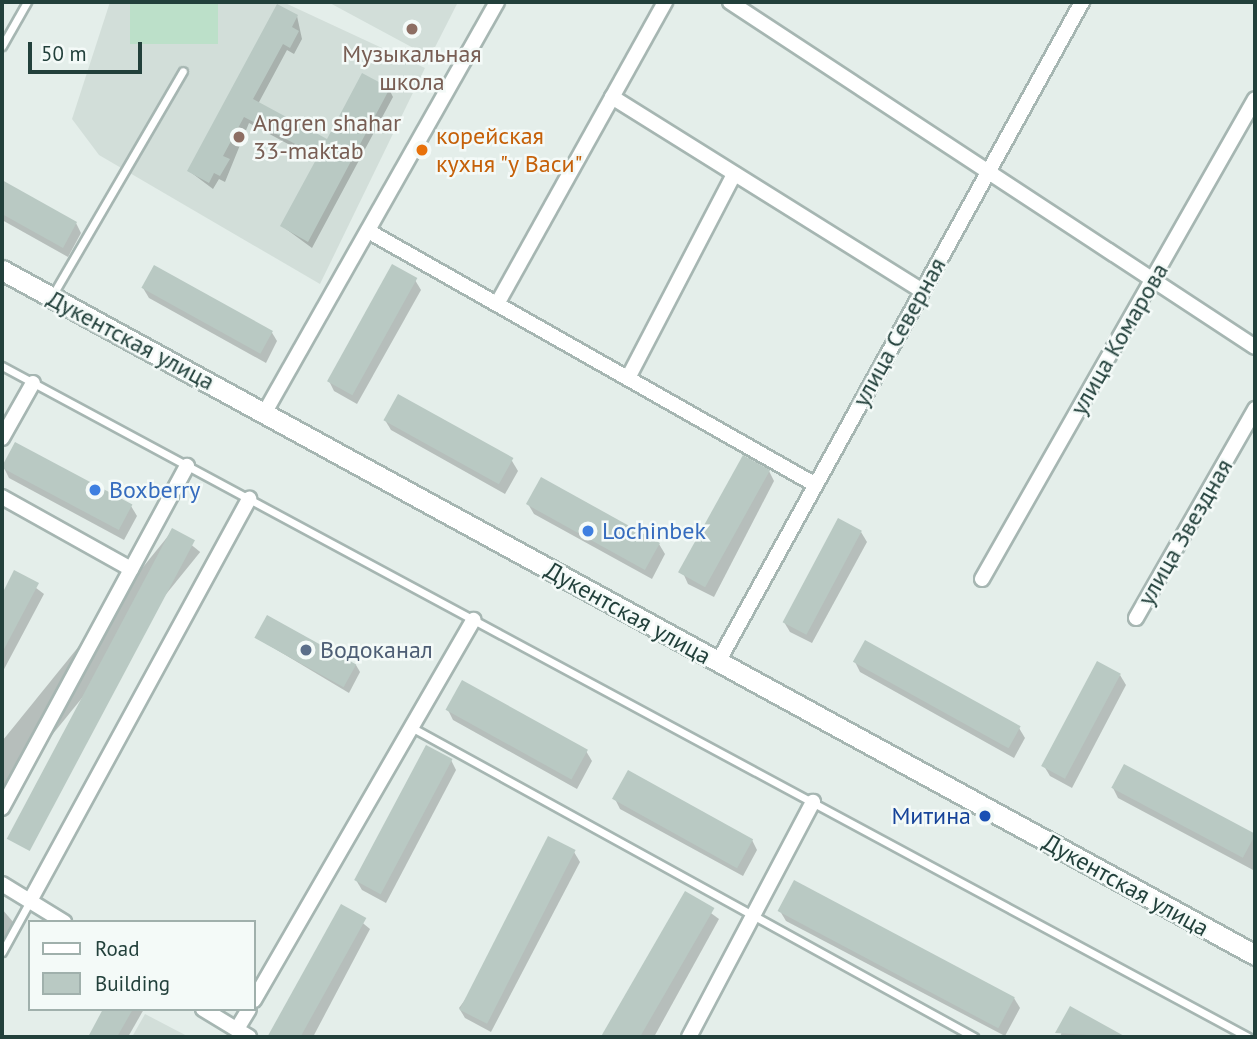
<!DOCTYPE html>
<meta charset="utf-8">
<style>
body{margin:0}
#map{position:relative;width:1257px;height:1039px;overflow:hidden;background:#e4eeea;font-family:"PT Sans",sans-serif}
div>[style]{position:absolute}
.built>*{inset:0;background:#d2ded9}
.green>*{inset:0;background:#bce0c9;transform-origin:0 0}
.shadow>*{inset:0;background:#0003;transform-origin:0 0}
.building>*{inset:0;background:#b9c9c3;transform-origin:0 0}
.roads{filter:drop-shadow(2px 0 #a6b6b2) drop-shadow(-2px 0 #a6b6b2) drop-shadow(0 2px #a6b6b2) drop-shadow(0 -2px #a6b6b2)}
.lane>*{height:7px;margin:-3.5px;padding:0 3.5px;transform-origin:3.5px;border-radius:3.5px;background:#fff}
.street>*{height:14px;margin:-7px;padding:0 7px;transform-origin:7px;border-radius:7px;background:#fff}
.secondary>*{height:19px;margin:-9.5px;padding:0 9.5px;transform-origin:9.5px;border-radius:9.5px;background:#fff}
.dots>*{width:19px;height:19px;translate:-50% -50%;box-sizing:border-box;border:4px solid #f4faf8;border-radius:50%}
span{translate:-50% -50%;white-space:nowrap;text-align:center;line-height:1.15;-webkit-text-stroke:5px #f4faf8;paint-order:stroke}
.education-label{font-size:24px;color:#785e54}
.left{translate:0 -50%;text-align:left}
.food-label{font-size:24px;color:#c56008}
.street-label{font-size:24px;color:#22403b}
.shop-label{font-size:24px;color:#366cbe}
.service-label{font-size:24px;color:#4e5e75}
.transit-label{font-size:24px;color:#164399}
.right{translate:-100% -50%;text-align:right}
.frame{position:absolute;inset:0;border:4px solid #22403b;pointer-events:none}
.legend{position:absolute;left:28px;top:920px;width:228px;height:91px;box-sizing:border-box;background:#f4faf8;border:2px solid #a0b0ac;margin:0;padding:9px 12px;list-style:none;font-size:21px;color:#22403b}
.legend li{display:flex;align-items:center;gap:14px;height:35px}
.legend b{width:35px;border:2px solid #a0b0ac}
.scale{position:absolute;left:28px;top:42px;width:114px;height:32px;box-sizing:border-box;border:4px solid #22403b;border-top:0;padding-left:9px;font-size:21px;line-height:24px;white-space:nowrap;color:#22403b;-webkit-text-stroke:5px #f4faf8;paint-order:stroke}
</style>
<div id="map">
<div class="built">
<i style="clip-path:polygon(110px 2px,283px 2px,425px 68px,320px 284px,99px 155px,72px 119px)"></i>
<i style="clip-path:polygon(328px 2px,458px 2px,430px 57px)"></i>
<i style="clip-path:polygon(145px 1014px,189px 1037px,132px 1037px)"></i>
</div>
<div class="green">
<i style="left:130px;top:2px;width:88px;height:42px"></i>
</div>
<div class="shadow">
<i style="clip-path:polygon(297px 16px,302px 39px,294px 54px,287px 50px,258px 104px,328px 141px,389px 89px,393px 97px,312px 248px,282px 226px,318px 160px,249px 123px,225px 182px,219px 179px,213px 189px,189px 171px)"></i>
<i style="clip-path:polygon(2px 182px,76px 223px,81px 233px,68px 257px,2px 220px)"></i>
<i style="clip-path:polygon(415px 280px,421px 290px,357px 404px,334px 391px,329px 381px)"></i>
<i style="clip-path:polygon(143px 288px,271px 331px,277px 341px,266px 363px,149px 298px)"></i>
<i style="clip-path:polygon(385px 420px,512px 461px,518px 471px,505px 494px,391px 430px)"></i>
<i style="clip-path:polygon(4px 468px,131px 506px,137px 516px,124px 540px,9px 478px)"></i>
<i style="clip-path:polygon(769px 471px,774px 481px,714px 597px,688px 584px,683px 573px)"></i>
<i style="clip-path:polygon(528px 504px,659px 544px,665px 554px,652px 579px,534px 514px)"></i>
<i style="left:173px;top:530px;width:35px;height:350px;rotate:39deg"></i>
<i style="clip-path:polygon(861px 532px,867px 542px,812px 643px,790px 632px,784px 622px)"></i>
<i style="clip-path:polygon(15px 572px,44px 594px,2px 673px,2px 597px)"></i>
<i style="clip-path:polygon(257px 638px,356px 665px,360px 672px,349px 693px)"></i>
<i style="clip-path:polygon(855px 662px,1019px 728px,1025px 738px,1014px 758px,860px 672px)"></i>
<i style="clip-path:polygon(1120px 675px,1126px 685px,1072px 788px,1050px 776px,1044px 766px)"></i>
<i style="clip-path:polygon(448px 710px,586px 751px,592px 761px,577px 789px,453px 720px)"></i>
<i style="clip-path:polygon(451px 760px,456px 770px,386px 903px,362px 890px,356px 880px)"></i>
<i style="clip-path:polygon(1124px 766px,1255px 836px,1255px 871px,1118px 798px,1113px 788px)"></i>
<i style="clip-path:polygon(615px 799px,752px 840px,757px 850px,743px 876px,620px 809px)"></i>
<i style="clip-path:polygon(574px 852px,580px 862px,491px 1032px,465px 1018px,459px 1008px)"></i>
<i style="clip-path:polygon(685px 894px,719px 919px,654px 1037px,607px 1037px)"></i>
<i style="clip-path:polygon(342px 906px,370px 929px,313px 1037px,272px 1037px)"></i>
<i style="clip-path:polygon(2px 909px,14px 923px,2px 945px)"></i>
<i style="clip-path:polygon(780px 911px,1014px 998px,1020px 1008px,1005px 1036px,786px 921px)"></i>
<i style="clip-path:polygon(105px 1009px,144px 1009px,128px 1037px,90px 1037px)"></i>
<i style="clip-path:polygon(1070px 1009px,1123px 1037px,1060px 1037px)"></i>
</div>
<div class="building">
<i style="clip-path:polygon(277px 4px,298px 15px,292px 27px,299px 31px,290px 48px,283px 44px,253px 99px,327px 139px,362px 73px,390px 88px,308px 242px,280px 226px,318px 156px,244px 117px,223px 156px,230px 159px,220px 176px,214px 173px,209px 183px,187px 171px)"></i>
<i style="clip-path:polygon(2px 180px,77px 222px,63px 248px,2px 214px)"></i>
<i style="left:392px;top:264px;width:29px;height:134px;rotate:29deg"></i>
<i style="left:154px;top:265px;width:136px;height:26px;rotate:29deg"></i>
<i style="left:398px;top:394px;width:132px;height:30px;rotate:29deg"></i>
<i style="left:15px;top:442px;width:133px;height:29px;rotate:28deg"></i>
<i style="left:743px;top:455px;width:31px;height:134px;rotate:29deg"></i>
<i style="left:541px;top:477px;width:136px;height:31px;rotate:29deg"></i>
<i style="left:838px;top:518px;width:27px;height:118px;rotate:28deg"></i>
<i style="left:172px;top:528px;width:26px;height:352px;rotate:28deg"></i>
<i style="clip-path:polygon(14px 570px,39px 583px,2px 653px,2px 594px)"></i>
<i style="left:267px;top:615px;width:102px;height:26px;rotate:29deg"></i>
<i style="left:865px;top:640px;width:178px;height:25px;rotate:29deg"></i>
<i style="left:1097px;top:661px;width:27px;height:119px;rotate:28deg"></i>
<i style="left:462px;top:680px;width:144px;height:34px;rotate:29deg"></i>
<i style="left:426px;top:745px;width:30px;height:153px;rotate:28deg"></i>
<i style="left:1124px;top:764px;width:149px;height:27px;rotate:28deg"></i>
<i style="left:628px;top:770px;width:143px;height:33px;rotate:29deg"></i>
<i style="left:548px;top:836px;width:31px;height:195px;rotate:27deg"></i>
<i style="left:794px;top:880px;width:250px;height:35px;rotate:28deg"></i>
<i style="left:685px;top:891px;width:34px;height:166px;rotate:30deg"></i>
<i style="left:341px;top:904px;width:29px;height:151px;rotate:29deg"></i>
<i style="clip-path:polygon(1070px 1006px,1126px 1037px,1055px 1033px)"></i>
<i style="clip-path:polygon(103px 1009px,133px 1009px,117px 1037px,88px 1037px)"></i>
</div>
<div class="roads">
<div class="lane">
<i style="left:2px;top:46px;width:51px;rotate:-60.4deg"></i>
<i style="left:52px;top:296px;width:260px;rotate:-59.8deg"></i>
<i style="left:2px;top:366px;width:1415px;rotate:28.3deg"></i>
<i style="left:411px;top:727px;width:643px;rotate:28.84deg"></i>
<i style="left:2px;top:952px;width:58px;rotate:-61.2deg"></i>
</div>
<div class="street">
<i style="left:730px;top:2px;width:628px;rotate:33.31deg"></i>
<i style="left:612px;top:97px;width:366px;rotate:32deg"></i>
<i style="left:368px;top:231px;width:513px;rotate:29.56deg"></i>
<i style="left:497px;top:304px;width:346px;rotate:-60.9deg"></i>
<i style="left:628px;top:378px;width:230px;rotate:-62.5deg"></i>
<i style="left:265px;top:412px;width:471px;rotate:-60.5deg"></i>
<i style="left:2px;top:438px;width:63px;rotate:-60.6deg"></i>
<i style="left:2px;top:497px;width:148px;rotate:29.2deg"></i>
<i style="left:982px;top:579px;width:552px;rotate:-60.37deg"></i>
<i style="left:1136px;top:618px;width:241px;rotate:-60.3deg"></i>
<i style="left:718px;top:662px;width:754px;rotate:-61.12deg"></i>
<i style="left:2px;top:808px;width:389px;rotate:-61.6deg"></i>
<i style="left:2px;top:884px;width:73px;rotate:31.5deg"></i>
<i style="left:31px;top:899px;width:456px;rotate:-61.4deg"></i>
<i style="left:254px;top:1000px;width:439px;rotate:-60deg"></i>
<i style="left:203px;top:1009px;width:54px;rotate:31.3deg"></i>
<i style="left:237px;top:1029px;width:23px;rotate:-59deg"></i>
<i style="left:689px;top:1037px;width:266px;rotate:-62.2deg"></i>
</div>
<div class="secondary">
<i style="left:2px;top:270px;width:1428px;rotate:28.66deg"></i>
</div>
</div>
<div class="dots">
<i style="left:412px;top:29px;background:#8d6e63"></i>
<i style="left:239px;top:137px;background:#8d6e63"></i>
<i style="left:422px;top:150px;background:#e8710a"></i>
<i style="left:95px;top:490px;background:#3f7fe0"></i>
<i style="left:588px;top:531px;background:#3f7fe0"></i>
<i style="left:306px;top:650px;background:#5c6f8a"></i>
<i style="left:985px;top:816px;background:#1a4fb4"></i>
</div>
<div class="education-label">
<span style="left:412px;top:68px">Музыкальная<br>школа</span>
<span class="left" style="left:253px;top:137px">Angren shahar<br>33-maktab</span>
</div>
<div class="food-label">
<span class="left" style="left:436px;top:150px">корейская<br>кухня "у Васи"</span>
</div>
<div class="street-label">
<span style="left:899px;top:332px;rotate:-61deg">улица Северная</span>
<span style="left:1119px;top:339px;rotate:-60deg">улица Комарова</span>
<span style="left:131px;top:340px;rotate:28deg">Дукентская улица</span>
<span style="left:1185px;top:532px;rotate:-60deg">улица Звездная</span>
<span style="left:628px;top:613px;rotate:29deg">Дукентская улица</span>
<span style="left:1126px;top:885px;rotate:29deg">Дукентская улица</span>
</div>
<div class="shop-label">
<span class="left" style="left:109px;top:490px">Boxberry</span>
<span class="left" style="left:602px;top:531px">Lochinbek</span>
</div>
<div class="service-label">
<span class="left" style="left:320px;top:650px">Водоканал</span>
</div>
<div class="transit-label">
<span class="right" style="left:971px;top:816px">Митина</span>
</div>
<div class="frame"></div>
<ul class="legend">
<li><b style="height:9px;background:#fff"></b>Road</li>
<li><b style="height:19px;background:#b9c9c3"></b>Building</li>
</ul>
<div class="scale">50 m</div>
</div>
